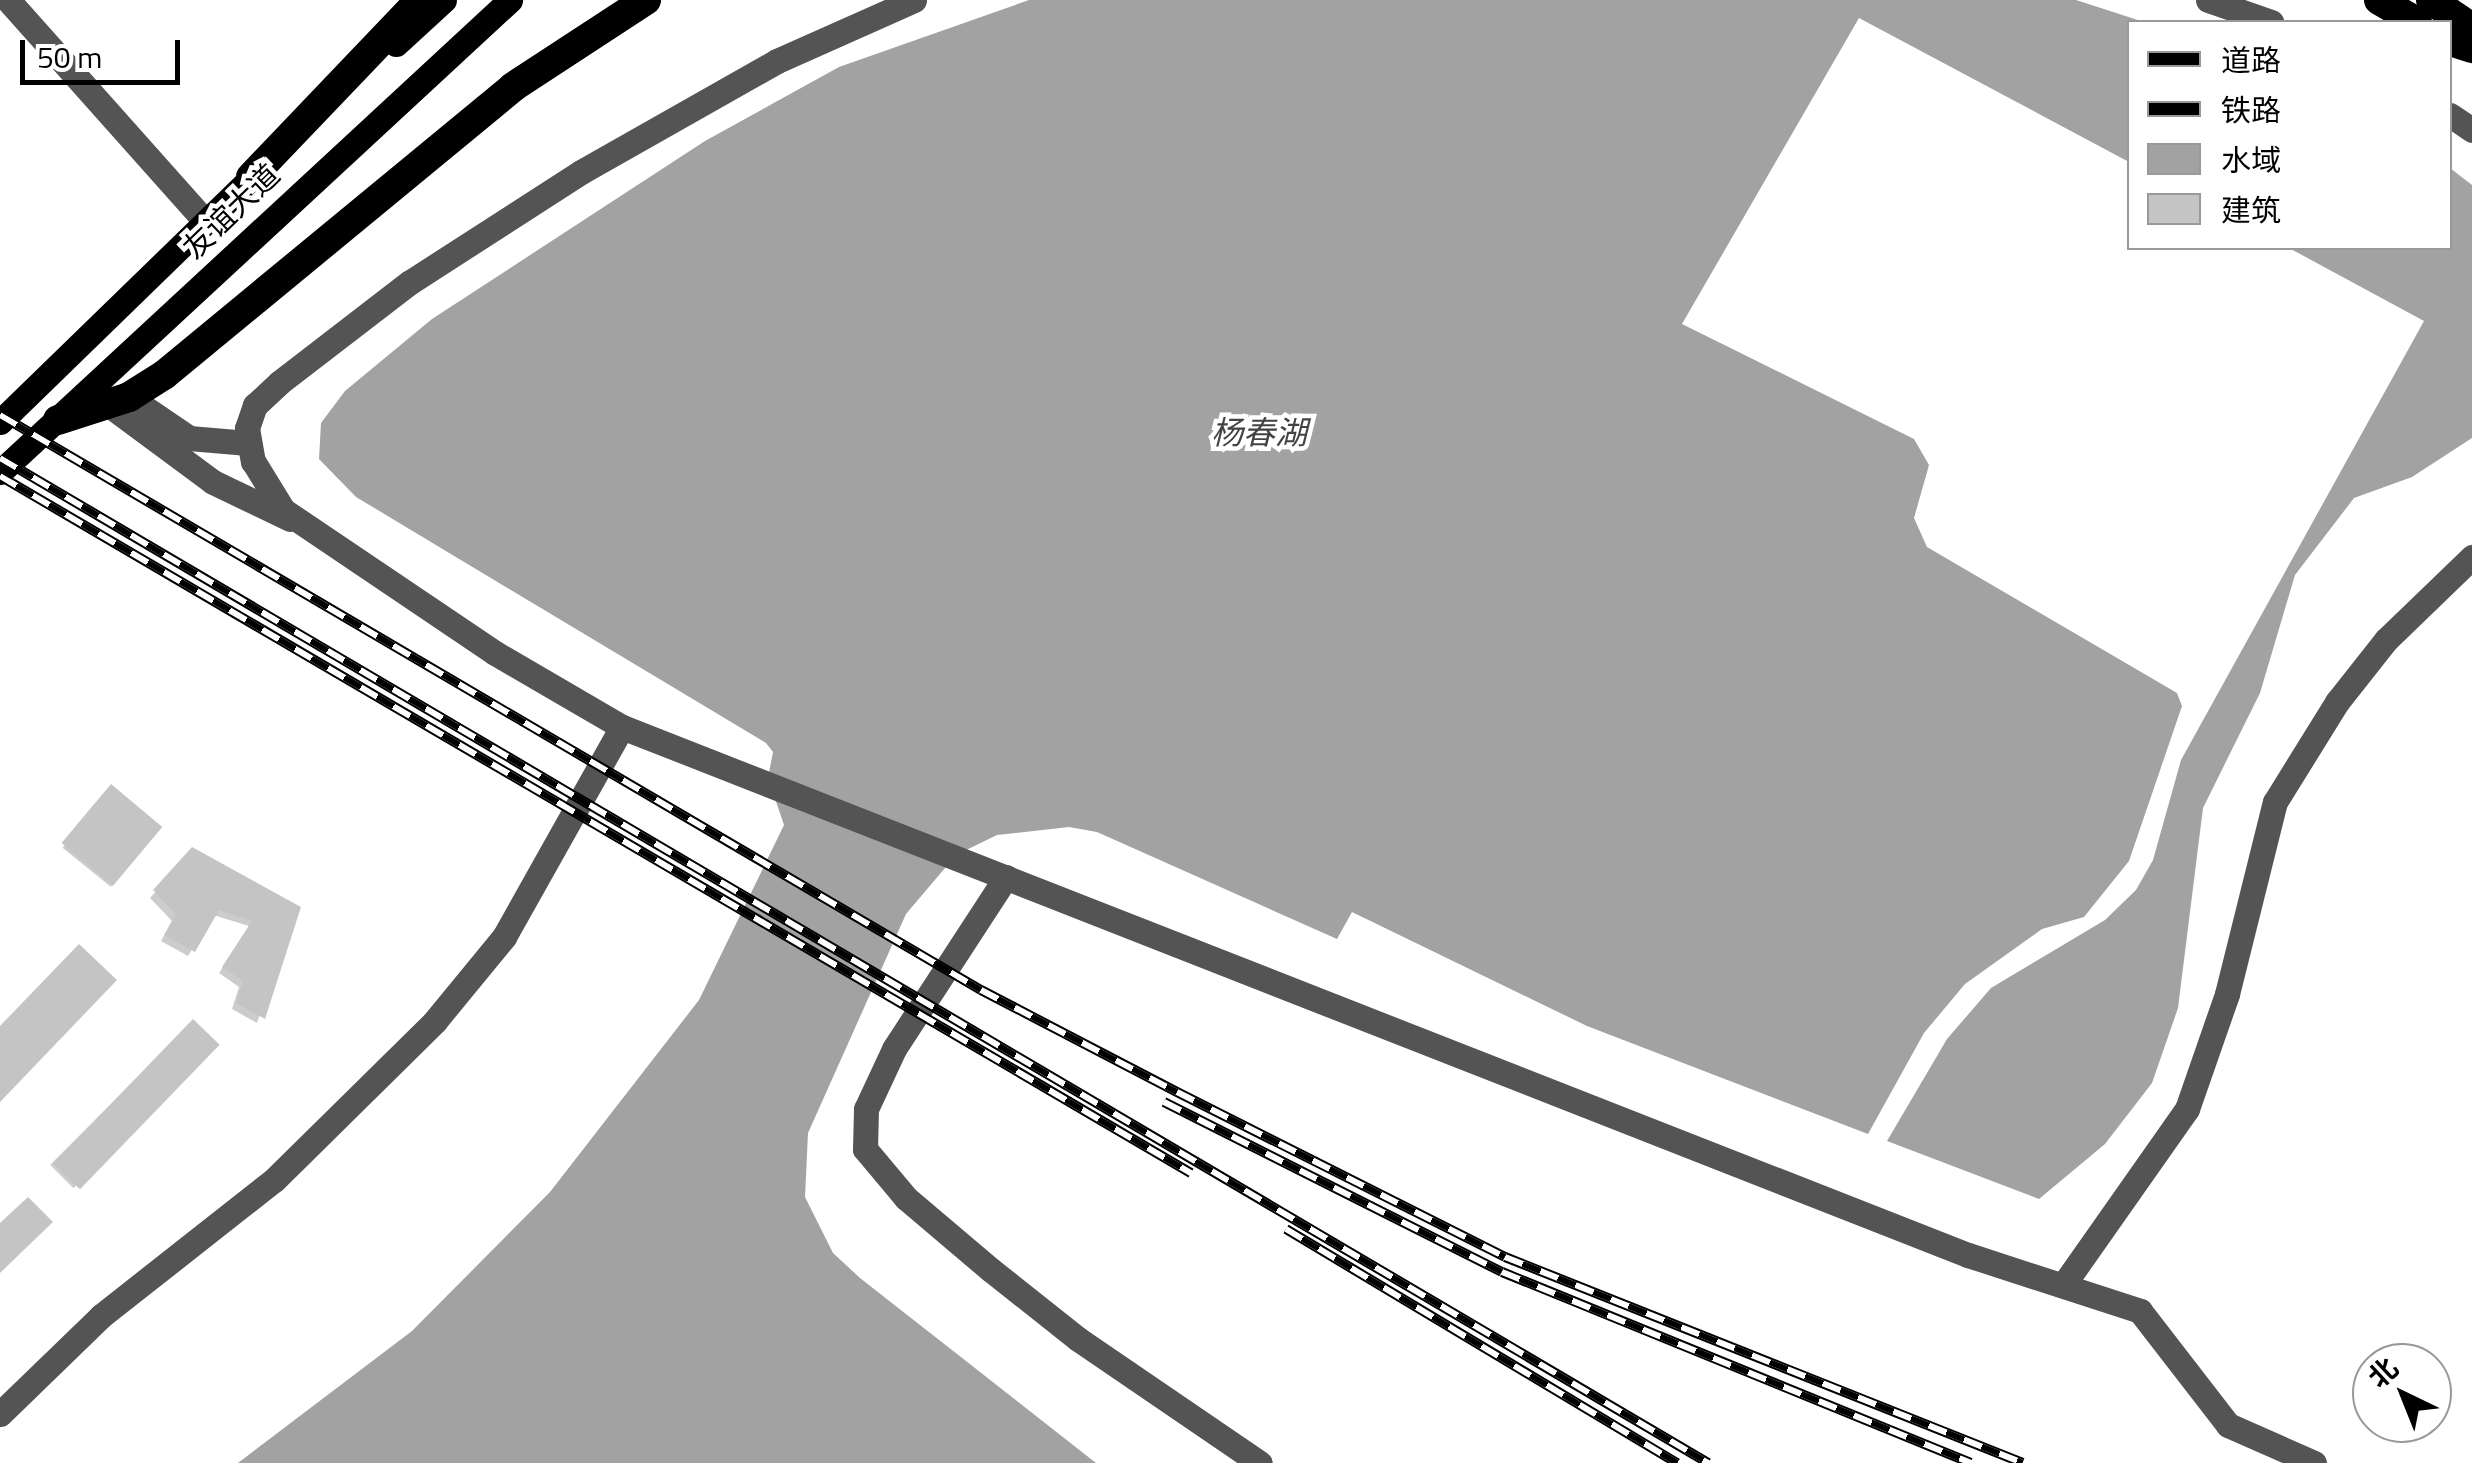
<!DOCTYPE html>
<meta charset="utf-8">
<style>
body{margin:0}
#map{position:relative;width:2472px;height:1463px;overflow:hidden;background:#fff;font-family:"Titillium Web","Noto Sans SC",sans-serif}
div>[style]{position:absolute}
.water>*{inset:0;background:#a2a2a2}
.shadow>*{inset:0;background:#0003;transform-origin:0 0}
.building>*{inset:0;background:#c4c4c4;transform-origin:0 0}
.minor>*{height:25px;margin:-12.5px;padding:0 12.5px;transform-origin:12.5px;border-radius:12.5px;background:#545454}
.major>*{height:25px;margin:-12.5px;padding:0 12.5px;transform-origin:12.5px;border-radius:12.5px;background:#000}
.highway>*{height:30px;margin:-15px;padding:0 15px;transform-origin:15px;border-radius:15px;background:#000}
.rail>*{height:10px;margin-top:-5px;transform-origin:0;background:repeating-linear-gradient(90deg,#fff 0 19px,#000 0 38px);box-sizing:border-box;border-block:2px solid #000}
span{translate:-50% -50%;white-space:nowrap;text-align:center;line-height:1.15;-webkit-text-stroke:9px #fff;paint-order:stroke}
.street-label{font-size:30px;color:#000}
.water-label{font-size:32px;color:#434343;font-style:italic}
.legend{position:absolute;left:2127px;top:20px;width:325px;height:230px;box-sizing:border-box;background:#fff;border:2px solid #999;margin:0;padding:12px 18px;list-style:none;font-size:30px;color:#000}
.legend li{display:flex;align-items:center;gap:20px;height:50px}
.legend b{width:50px;border:2px solid #999}
.north{position:absolute;left:2352px;top:1343px;width:100px;height:100px;box-sizing:border-box;background:#fff;border:2px solid #999;border-radius:50%;rotate:317deg;font-size:28px;font-weight:700;line-height:40px;text-align:center;color:#000}
.north::after{content:'';display:block;margin:auto;width:35px;height:45px;background:#000;clip-path:polygon(50% 0,100% 100%,50% 72%,0 100%)}
.scale{position:absolute;left:20px;top:40px;width:160px;height:45px;box-sizing:border-box;border:5px solid #000;border-top:0;padding-left:12px;font-size:30px;line-height:35px;white-space:nowrap;color:#000;-webkit-text-stroke:8px #fff;paint-order:stroke}
</style>
<div id="map">
<div class="water">
<i style="clip-path:polygon(1029px 0,2076px 0,2144px 22px,2130px 22px,2129px 162px,1859px 18px,1682px 324px,1914px 439px,1929px 465px,1914px 518px,1927px 547px,2177px 693px,2182px 706px,2129px 861px,2084px 917px,2042px 929px,1965px 984px,1924px 1033px,1868px 1134px,1587px 1026px,1352px 912px,1337px 939px,1097px 832px,1069px 827px,997px 835px,956px 855px,906px 914px,808px 1133px,805px 1197px,833px 1253px,860px 1278px,1096px 1463px,238px 1463px,412px 1331px,550px 1192px,699px 1000px,784px 825px,768px 778px,773px 752px,766px 743px,356px 497px,319px 459px,321px 423px,345px 391px,432px 319px,705px 141px,839px 67px)"></i>
<i style="clip-path:polygon(2450px 168px,2472px 185px,2472px 438px,2412px 477px,2354px 498px,2295px 575px,2260px 693px,2203px 808px,2178px 1008px,2152px 1083px,2105px 1144px,2039px 1199px,1887px 1141px,1947px 1039px,1991px 988px,2105px 920px,2136px 890px,2153px 860px,2181px 760px,2424px 321px,2289px 248px,2450px 248px)"></i>
</div>
<div class="shadow">
<i style="left:111px;top:788px;width:62px;height:77px;rotate:39deg"></i>
<i style="clip-path:polygon(193px 850px,298px 908px,257px 1023px,232px 1009px,239px 987px,219px 973px,249px 926px,213px 915px,188px 956px,161px 941px,172px 921px,150px 898px)"></i>
<i style="left:193px;top:1022px;width:33px;height:202px;rotate:45deg"></i>
</div>
<div class="building">
<i style="left:111px;top:784px;width:67px;height:77px;rotate:40deg"></i>
<i style="clip-path:polygon(192px 847px,301px 907px,265px 1019px,236px 1003px,243px 981px,222px 967px,252px 921px,219px 910px,195px 952px,164px 935px,176px 914px,153px 890px)"></i>
<i style="clip-path:polygon(79px 944px,117px 980px,0 1102px,0 1026px)"></i>
<i style="left:193px;top:1019px;width:37px;height:201px;rotate:44deg"></i>
<i style="clip-path:polygon(28px 1197px,53px 1222px,0 1273px,0 1223px)"></i>
</div>
<div class="minor">
<i style="left:8px;top:0;width:295px;rotate:48.3deg"></i>
<i style="left:914px;top:0;width:150px;rotate:156deg"></i>
<i style="left:777px;top:61px;width:225px;rotate:150.5deg"></i>
<i style="left:581px;top:172px;width:203px;rotate:147.2deg"></i>
<i style="left:410px;top:282px;width:165px;rotate:142.4deg"></i>
<i style="left:279px;top:383px;width:33px;rotate:137deg"></i>
<i style="left:255px;top:405px;width:24px;rotate:109deg"></i>
<i style="left:247px;top:428px;width:34px;rotate:80deg"></i>
<i style="left:253px;top:461px;width:57px;rotate:58.5deg"></i>
<i style="left:283px;top:510px;width:256px;rotate:34deg"></i>
<i style="left:495px;top:653px;width:147px;rotate:30.2deg"></i>
<i style="left:622px;top:727px;width:1446px;rotate:21.42deg"></i>
<i style="left:1968px;top:1255px;width:181px;rotate:18deg"></i>
<i style="left:2140px;top:1311px;width:144px;rotate:52.3deg"></i>
<i style="left:2228px;top:1425px;width:94px;rotate:23.8deg"></i>
<i style="left:2208px;top:0;width:67px;rotate:19.2deg"></i>
<i style="left:2450px;top:115px;width:27px;rotate:34deg"></i>
<i style="left:129px;top:397px;width:73px;rotate:34.3deg"></i>
<i style="left:189px;top:438px;width:59px;rotate:4.8deg"></i>
<i style="left:109px;top:405px;width:129px;rotate:36.5deg"></i>
<i style="left:213px;top:482px;width:85px;rotate:25.7deg"></i>
<i style="left:1006px;top:877px;width:205px;rotate:123.1deg"></i>
<i style="left:894px;top:1049px;width:66px;rotate:115deg"></i>
<i style="left:866px;top:1109px;width:40px;rotate:91.4deg"></i>
<i style="left:865px;top:1149px;width:64px;rotate:50.1deg"></i>
<i style="left:906px;top:1198px;width:111px;rotate:40.3deg"></i>
<i style="left:991px;top:1270px;width:111px;rotate:38.4deg"></i>
<i style="left:1078px;top:1339px;width:220px;rotate:34.3deg"></i>
<i style="left:2064px;top:1284px;width:214px;rotate:-54.9deg"></i>
<i style="left:2187px;top:1109px;width:122px;rotate:-70.8deg"></i>
<i style="left:2227px;top:994px;width:198px;rotate:-76deg"></i>
<i style="left:2275px;top:802px;width:118px;rotate:-58.2deg"></i>
<i style="left:2337px;top:702px;width:79px;rotate:-51.7deg"></i>
<i style="left:2386px;top:640px;width:120px;rotate:-44deg"></i>
<i style="left:0;top:1414px;width:141px;rotate:-44.1deg"></i>
<i style="left:101px;top:1316px;width:220px;rotate:-38.2deg"></i>
<i style="left:274px;top:1180px;width:226px;rotate:-44.6deg"></i>
<i style="left:435px;top:1021px;width:109px;rotate:-50.6deg"></i>
<i style="left:504px;top:937px;width:241px;rotate:-60.7deg"></i>
</div>
<div class="major">
<i style="left:396px;top:44px;width:65px;rotate:-42.5deg"></i>
<i style="left:0;top:422px;width:367px;rotate:-44.2deg"></i>
<i style="left:0;top:472px;width:695px;rotate:-42.78deg"></i>
</div>
<div class="highway">
<i style="left:2379px;top:0;width:44px;rotate:30.1deg"></i>
<i style="left:2431px;top:0;width:50px;rotate:34.3deg"></i>
<i style="left:2450px;top:41px;width:23px;rotate:18deg"></i>
<i style="left:251px;top:177px;width:245px;rotate:-46.3deg"></i>
<i style="left:58px;top:420px;width:75px;rotate:-17.9deg"></i>
<i style="left:129px;top:397px;width:41px;rotate:-32.2deg"></i>
<i style="left:164px;top:375px;width:452px;rotate:-39.5deg"></i>
<i style="left:513px;top:87px;width:159px;rotate:-33.2deg"></i>
</div>
<div class="rail">
<i style="left:0;top:415px;width:1137px;rotate:30.38deg"></i>
<i style="left:981px;top:990px;width:221px;rotate:27.5deg"></i>
<i style="left:1177px;top:1092px;width:367px;rotate:26.7deg"></i>
<i style="left:1505px;top:1257px;width:557px;rotate:21.69deg"></i>
<i style="left:0;top:458px;width:1982px;rotate:30.47deg"></i>
<i style="left:0;top:476px;width:1380px;rotate:30.34deg"></i>
<i style="left:1164px;top:1102px;width:378px;rotate:26.7deg"></i>
<i style="left:1502px;top:1272px;width:506px;rotate:22.16deg"></i>
<i style="left:1286px;top:1229px;width:456px;rotate:30.9deg"></i>
</div>
<div class="street-label">
<span style="left:231px;top:211px;rotate:-44deg">友谊大道</span>
</div>
<div class="water-label">
<span style="left:1259px;top:432px">杨春湖</span>
</div>
<ul class="legend">
<li><b style="height:12px;background:#000"></b>道路</li>
<li><b style="height:12px;background:#000"></b>铁路</li>
<li><b style="height:28px;background:#a2a2a2"></b>水域</li>
<li><b style="height:28px;background:#c4c4c4"></b>建筑</li>
</ul>
<div class="north">北</div>
<div class="scale">50 m</div>
</div>
